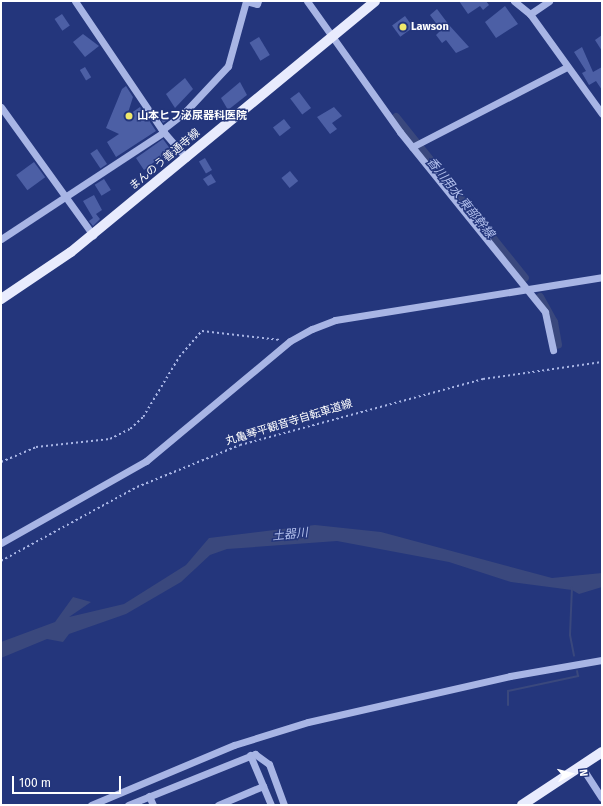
<!DOCTYPE html>
<meta charset="utf-8">
<style>
body{margin:0}
#map{position:relative;width:603px;height:806px;overflow:hidden;background:#24367c;font-family:"Fira Sans","Noto Sans JP",sans-serif}
div>[style]{position:absolute}
.water>*{inset:0;background:#3a487d}
.stream>*{height:2px;margin:-1px;padding:0 1px;transform-origin:1px;border-radius:1px;background:#3a487d}
.canal>*{height:8px;margin:-4px;padding:0 4px;transform-origin:4px;border-radius:4px;background:#3a487d}
.building>*{inset:0;background:#4c5fa5;transform-origin:0 0}
.path>*{height:1.5px;margin-top:-0.75px;transform-origin:0;background:repeating-linear-gradient(90deg,#a8b5e5 0 2px,transparent 0 5px)}
.minor>*{height:7px;margin:-3.5px;padding:0 3.5px;transform-origin:3.5px;border-radius:3.5px;background:#a8b5e5}
.major>*{height:10px;margin:-5px;padding:0 5px;transform-origin:5px;border-radius:5px;background:#e8ebfd}
.dots>*{width:11px;height:11px;translate:-50% -50%;box-sizing:border-box;border:2px solid #24367c;border-radius:50%}
span{translate:-50% -50%;white-space:nowrap;text-align:center;line-height:1.15;-webkit-text-stroke:3px #24367c;paint-order:stroke}
.poi-label{font-size:11px;color:#fff;font-weight:700}
.left{translate:0 -50%;text-align:left}
.street-label{font-size:11px;color:#fff}
.water-label{font-size:12px;color:#b3c0ed;font-style:italic}
.frame{position:absolute;inset:0;border:2px solid #fff;pointer-events:none}
.north{position:absolute;left:551px;top:754px;width:40px;height:40px;-webkit-text-stroke:3px #24367c;paint-order:stroke;rotate:84deg;font-size:11px;font-weight:700;line-height:16px;text-align:center;color:#fff}
.north::after{content:'';display:block;margin:auto;width:14px;height:18px;background:#fff;clip-path:polygon(50% 0,100% 100%,50% 72%,0 100%)}
.scale{position:absolute;left:12px;top:776px;width:109px;height:18px;box-sizing:border-box;border:2px solid #fff;border-top:0;padding-left:5px;font-size:12px;line-height:14px;white-space:nowrap;color:#fff;-webkit-text-stroke:3px #24367c;paint-order:stroke}
</style>
<div id="map">
<div class="water">
<i style="clip-path:polygon(315px 525px,381px 532px,552px 578px,602px 573px,602px 587px,579px 594px,572px 590px,511px 582px,449px 562px,337px 541px,227px 549px,210px 555px,181px 582px,126px 614px,69px 634px,63px 642px,47px 639px,1px 658px,1px 642px,55px 622px,73px 597px,91px 602px,69px 617px,124px 604px,186px 565px,209px 538px)"></i>
</div>
<div class="stream">
<i style="left:572px;top:587px;width:48px;rotate:92.4deg"></i>
<i style="left:570px;top:635px;width:21px;rotate:79deg"></i>
<i style="left:508px;top:705px;width:14px;rotate:-90deg"></i>
<i style="left:508px;top:691px;width:72px;rotate:-12.1deg"></i>
<i style="left:578px;top:676px;width:5px;rotate:-101deg"></i>
</div>
<div class="canal">
<i style="left:396px;top:117px;width:206px;rotate:51.3deg"></i>
<i style="left:540px;top:297px;width:29px;rotate:61deg"></i>
<i style="left:554px;top:322px;width:23px;rotate:80deg"></i>
</div>
<div class="building">
<i style="clip-path:polygon(459px 1px,486px 1px,489px 5px,483px 10px,480px 6px,468px 14px)"></i>
<i style="clip-path:polygon(505px 6px,518px 24px,496px 38px,485px 22px)"></i>
<i style="clip-path:polygon(437px 9px,449px 25px,469px 47px,456px 53px,446px 40px,442px 43px,436px 35px,441px 30px,430px 15px)"></i>
<i style="left:62px;top:14px;width:14px;height:9px;rotate:56deg"></i>
<i style="left:405px;top:16px;width:14px;height:16px;rotate:54deg"></i>
<i style="clip-path:polygon(83px 34px,99px 46px,85px 57px,73px 42px)"></i>
<i style="clip-path:polygon(602px 35px,602px 51px,595px 40px)"></i>
<i style="left:259px;top:37px;width:21px;height:11px;rotate:59deg"></i>
<i style="clip-path:polygon(582px 47px,593px 72px,602px 67px,602px 90px,596px 81px,589px 85px,582px 73px,586px 71px,574px 52px)"></i>
<i style="left:85px;top:67px;width:12px;height:6px;rotate:59deg"></i>
<i style="clip-path:polygon(185px 78px,193px 89px,175px 108px,166px 94px)"></i>
<i style="clip-path:polygon(240px 82px,247px 95px,228px 110px,221px 98px)"></i>
<i style="clip-path:polygon(126px 86px,133px 97px,127px 116px,140px 107px,156px 131px,116px 157px,107px 142px,119px 134px,106px 128px,122px 89px)"></i>
<i style="left:299px;top:92px;width:20px;height:11px;rotate:53deg"></i>
<i style="clip-path:polygon(334px 107px,342px 116px,332px 123px,337px 129px,330px 134px,317px 117px)"></i>
<i style="clip-path:polygon(163px 111px,169px 119px,163px 123px,158px 114px)"></i>
<i style="left:284px;top:119px;width:11px;height:14px;rotate:52deg"></i>
<i style="clip-path:polygon(163px 139px,176px 157px,168px 163px,163px 155px,144px 170px,136px 158px)"></i>
<i style="left:97px;top:149px;width:18px;height:8px;rotate:56deg"></i>
<i style="left:205px;top:158px;width:14px;height:7px;rotate:60deg"></i>
<i style="left:34px;top:162px;width:19px;height:22px;rotate:54deg"></i>
<i style="left:290px;top:171px;width:13px;height:11px;rotate:51deg"></i>
<i style="clip-path:polygon(211px 174px,216px 182px,208px 186px,203px 179px)"></i>
<i style="left:104px;top:179px;width:13px;height:11px;rotate:58deg"></i>
<i style="clip-path:polygon(94px 195px,102px 210px,96px 214px,100px 219px,93px 226px,89px 221px,93px 218px,83px 201px)"></i>
</div>
<div class="path">
<i style="left:1px;top:462px;width:38px;rotate:-23deg"></i>
<i style="left:36px;top:447px;width:74px;rotate:-6.2deg"></i>
<i style="left:110px;top:439px;width:22px;rotate:-27deg"></i>
<i style="left:130px;top:429px;width:18px;rotate:-43deg"></i>
<i style="left:143px;top:417px;width:70px;rotate:-59deg"></i>
<i style="left:179px;top:357px;width:35px;rotate:-49deg"></i>
<i style="left:202px;top:331px;width:79px;rotate:6.6deg"></i>
<i style="left:1px;top:561px;width:155px;rotate:-28.6deg"></i>
<i style="left:137px;top:487px;width:111px;rotate:-22.2deg"></i>
<i style="left:240px;top:445px;width:252px;rotate:-15.2deg"></i>
<i style="left:483px;top:379px;width:120px;rotate:-8.1deg"></i>
</div>
<div class="minor">
<i style="left:75px;top:1px;width:156px;rotate:56deg"></i>
<i style="left:162px;top:130px;width:37px;rotate:49deg"></i>
<i style="left:307px;top:1px;width:161px;rotate:54.6deg"></i>
<i style="left:400px;top:132px;width:231px;rotate:51.1deg"></i>
<i style="left:545px;top:312px;width:39px;rotate:78deg"></i>
<i style="left:514px;top:1px;width:21px;rotate:39deg"></i>
<i style="left:530px;top:14px;width:123px;rotate:54.2deg"></i>
<i style="left:530px;top:14px;width:23px;rotate:-34deg"></i>
<i style="left:1px;top:107px;width:158px;rotate:54.3deg"></i>
<i style="left:162px;top:130px;width:29px;rotate:-38deg"></i>
<i style="left:185px;top:112px;width:63px;rotate:-46.9deg"></i>
<i style="left:228px;top:66px;width:67px;rotate:-74.5deg"></i>
<i style="left:246px;top:1px;width:11px;rotate:15deg"></i>
<i style="left:257px;top:4px;width:3px;rotate:-72deg"></i>
<i style="left:412px;top:147px;width:174px;rotate:-27.3deg"></i>
<i style="left:1px;top:239px;width:195px;rotate:-33.3deg"></i>
<i style="left:1px;top:543px;width:167px;rotate:-29.5deg"></i>
<i style="left:146px;top:461px;width:187px;rotate:-39.8deg"></i>
<i style="left:290px;top:341px;width:25px;rotate:-29deg"></i>
<i style="left:312px;top:329px;width:25px;rotate:-21deg"></i>
<i style="left:335px;top:320px;width:270px;rotate:-9.1deg"></i>
<i style="left:250px;top:755px;width:54px;rotate:67.2deg"></i>
<i style="left:581px;top:766px;width:38px;rotate:57deg"></i>
<i style="left:149px;top:796px;width:10px;rotate:66deg"></i>
<i style="left:91px;top:805px;width:155px;rotate:-22.8deg"></i>
<i style="left:234px;top:745px;width:77px;rotate:-17.3deg"></i>
<i style="left:308px;top:722px;width:207px;rotate:-12.8deg"></i>
<i style="left:510px;top:676px;width:93px;rotate:-9.9deg"></i>
<i style="left:128px;top:805px;width:137px;rotate:-21.9deg"></i>
<i style="left:255px;top:754px;width:17px;rotate:36deg"></i>
<i style="left:269px;top:764px;width:44px;rotate:69.9deg"></i>
<i style="left:218px;top:805px;width:49px;rotate:-22.9deg"></i>
</div>
<div class="major">
<i style="left:1px;top:299px;width:84px;rotate:-33.9deg"></i>
<i style="left:71px;top:252px;width:394px;rotate:-39.5deg"></i>
<i style="left:522px;top:805px;width:96px;rotate:-33.5deg"></i>
</div>
<div class="dots">
<i style="left:403px;top:27px;background:#f0e86b"></i>
<i style="left:129px;top:116px;background:#f0e86b"></i>
</div>
<div class="poi-label">
<span class="left" style="left:411px;top:27px">Lawson</span>
<span class="left" style="left:137px;top:116px">山本ヒフ泌尿器科医院</span>
</div>
<div class="street-label">
<span style="left:165px;top:160px;rotate:-40deg">まんのう善通寺線</span>
<span style="left:289px;top:423px;rotate:-17deg">丸亀琴平観音寺自転車道線</span>
</div>
<div class="water-label">
<span style="left:460px;top:198px;rotate:51deg">香川用水 東部幹線</span>
<span style="left:290px;top:535px;rotate:-6deg">土器川</span>
</div>
<div class="frame"></div>
<div class="north">N</div>
<div class="scale">100 m</div>
</div>
